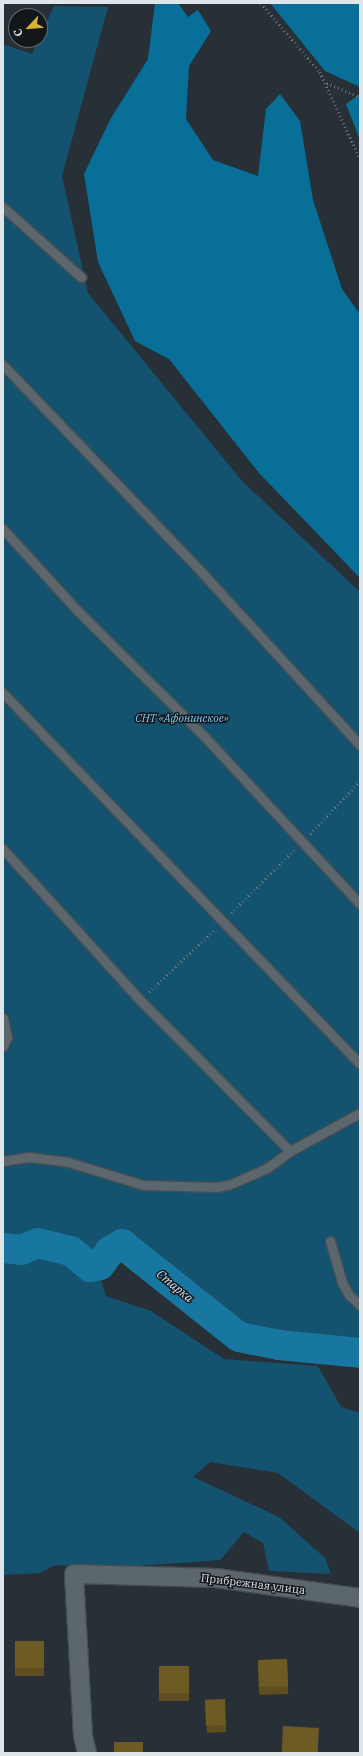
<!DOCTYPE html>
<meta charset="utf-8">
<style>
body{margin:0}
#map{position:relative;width:363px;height:1756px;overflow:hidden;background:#263036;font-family:"IBM Plex Serif",serif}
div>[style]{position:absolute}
.green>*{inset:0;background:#14536f}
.forest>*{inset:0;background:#086f98}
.river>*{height:30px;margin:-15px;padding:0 15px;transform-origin:15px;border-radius:15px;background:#1877a0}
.path>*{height:2.5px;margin-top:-1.25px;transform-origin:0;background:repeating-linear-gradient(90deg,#6a7378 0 1px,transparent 0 4px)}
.roads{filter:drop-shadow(1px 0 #444e52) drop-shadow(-1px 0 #444e52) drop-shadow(0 1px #444e52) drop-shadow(0 -1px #444e52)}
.lane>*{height:9px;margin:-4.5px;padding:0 4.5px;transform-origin:4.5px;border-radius:4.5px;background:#5b666d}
.street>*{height:18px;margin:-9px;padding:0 9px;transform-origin:9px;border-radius:9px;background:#5b666d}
.wall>*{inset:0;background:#5f4e1f;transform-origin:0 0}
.building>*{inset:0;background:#6e5b24;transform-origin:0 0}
span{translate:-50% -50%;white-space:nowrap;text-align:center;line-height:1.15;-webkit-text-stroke:3px #13171a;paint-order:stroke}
.park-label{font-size:11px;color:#81cef7;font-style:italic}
.street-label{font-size:11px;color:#dfe6e9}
.water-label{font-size:12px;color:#cee6f4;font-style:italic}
.frame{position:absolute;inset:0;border:4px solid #dfe6e9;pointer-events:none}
.north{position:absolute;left:8px;top:8px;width:40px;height:40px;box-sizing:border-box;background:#13171a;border:1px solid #656a6d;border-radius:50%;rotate:244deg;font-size:11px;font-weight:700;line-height:16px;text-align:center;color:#dfe6e9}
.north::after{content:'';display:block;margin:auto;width:14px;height:18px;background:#dbb233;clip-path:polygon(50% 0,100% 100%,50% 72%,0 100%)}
</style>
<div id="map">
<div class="green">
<i style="clip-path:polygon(54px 6px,108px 7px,62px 176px,88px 293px,242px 481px,360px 592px,360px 1353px,279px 1345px,239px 1337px,122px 1244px,110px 1251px,100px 1265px,90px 1267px,71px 1251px,38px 1243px,21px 1250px,3px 1248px,3px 44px,32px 54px)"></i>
<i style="clip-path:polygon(35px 1250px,67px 1260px,101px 1280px,106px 1296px,151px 1311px,224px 1359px,318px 1366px,341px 1407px,360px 1413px,360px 1533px,278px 1473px,210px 1462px,193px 1477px,279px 1517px,325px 1558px,331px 1574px,269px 1571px,263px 1543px,244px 1532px,220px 1560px,110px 1568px,55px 1565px,40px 1573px,3px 1575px,3px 1257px,23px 1259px)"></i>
</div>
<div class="forest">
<i style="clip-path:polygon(155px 3px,178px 3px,188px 17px,198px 10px,211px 31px,189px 66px,186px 119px,213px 160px,258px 176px,266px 109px,280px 94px,300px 121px,313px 200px,342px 289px,360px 314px,360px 578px,259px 473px,169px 359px,135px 341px,98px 262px,84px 174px,111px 118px,148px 59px)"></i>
<i style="clip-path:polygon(270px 3px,360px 3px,360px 87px,325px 71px)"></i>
<i style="clip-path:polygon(360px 94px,360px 140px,346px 104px)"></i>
</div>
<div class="river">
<i style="left:3px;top:1248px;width:18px;rotate:6deg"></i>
<i style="left:21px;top:1250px;width:18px;rotate:-22deg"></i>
<i style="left:38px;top:1243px;width:34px;rotate:14deg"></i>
<i style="left:71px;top:1251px;width:25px;rotate:40deg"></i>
<i style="left:90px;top:1267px;width:10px;rotate:-11deg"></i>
<i style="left:100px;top:1265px;width:17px;rotate:-54deg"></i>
<i style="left:110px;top:1251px;width:14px;rotate:-30deg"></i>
<i style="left:122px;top:1244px;width:149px;rotate:38.5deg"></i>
<i style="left:239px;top:1337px;width:41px;rotate:11.3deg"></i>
<i style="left:279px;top:1345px;width:81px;rotate:5.6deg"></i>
</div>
<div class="path">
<i style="left:261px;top:3px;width:91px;rotate:49.5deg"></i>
<i style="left:320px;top:72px;width:95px;rotate:65.1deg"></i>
<i style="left:327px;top:83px;width:36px;rotate:23deg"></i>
<i style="left:310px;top:834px;width:73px;rotate:-46.7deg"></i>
<i style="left:231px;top:913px;width:89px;rotate:-45deg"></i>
<i style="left:149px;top:992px;width:91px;rotate:-43.7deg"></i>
</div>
<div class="roads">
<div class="lane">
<i style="left:3px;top:207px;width:105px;rotate:41.9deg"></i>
<i style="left:3px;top:365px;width:294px;rotate:46.2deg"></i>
<i style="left:206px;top:577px;width:228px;rotate:47.5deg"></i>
<i style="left:3px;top:529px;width:108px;rotate:47.6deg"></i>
<i style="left:76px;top:609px;width:179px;rotate:44.8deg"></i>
<i style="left:203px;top:735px;width:231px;rotate:47.1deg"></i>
<i style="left:3px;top:693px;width:515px;rotate:46.1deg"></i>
<i style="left:3px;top:849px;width:204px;rotate:47.8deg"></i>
<i style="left:140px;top:1000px;width:213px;rotate:45.2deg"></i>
<i style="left:3px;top:1018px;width:19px;rotate:78deg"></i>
<i style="left:7px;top:1037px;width:10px;rotate:114deg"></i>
<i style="left:3px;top:1161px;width:26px;rotate:-9deg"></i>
<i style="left:29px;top:1157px;width:39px;rotate:7deg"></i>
<i style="left:68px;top:1162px;width:78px;rotate:17deg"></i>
<i style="left:143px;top:1185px;width:74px;rotate:1.5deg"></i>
<i style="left:217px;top:1187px;width:14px;rotate:-12deg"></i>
<i style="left:231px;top:1184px;width:39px;rotate:-24deg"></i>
<i style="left:267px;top:1168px;width:29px;rotate:-36deg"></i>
<i style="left:290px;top:1151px;width:80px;rotate:-28.5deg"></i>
<i style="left:330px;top:1241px;width:43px;rotate:73.7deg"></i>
<i style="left:342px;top:1282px;width:15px;rotate:62deg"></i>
<i style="left:349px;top:1295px;width:15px;rotate:42deg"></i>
</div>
<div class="street">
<i style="left:87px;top:1753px;width:18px;rotate:-103deg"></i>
<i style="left:83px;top:1735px;width:161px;rotate:-93.2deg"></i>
<i style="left:74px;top:1574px;width:142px;rotate:1.6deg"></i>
<i style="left:216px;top:1578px;width:145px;rotate:7.9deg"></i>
</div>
</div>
<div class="wall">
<i style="left:15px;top:1641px;width:29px;height:35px"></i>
<i style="left:287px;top:1659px;width:35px;height:29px;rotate:88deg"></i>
<i style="left:189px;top:1666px;width:35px;height:30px;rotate:90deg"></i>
<i style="clip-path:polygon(205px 1700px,226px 1725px,226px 1732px,207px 1733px)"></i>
</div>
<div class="building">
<i style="left:15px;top:1641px;width:29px;height:27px"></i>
<i style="left:287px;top:1659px;width:27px;height:29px;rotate:88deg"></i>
<i style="left:189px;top:1666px;width:27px;height:30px;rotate:90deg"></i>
<i style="left:225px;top:1699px;width:26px;height:20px;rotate:88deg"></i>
<i style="left:283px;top:1726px;width:36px;height:27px;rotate:3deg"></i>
<i style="left:143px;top:1742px;width:11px;height:29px;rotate:90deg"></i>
</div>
<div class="park-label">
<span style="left:182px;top:718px">СНТ «Афонинское»</span>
</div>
<div class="street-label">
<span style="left:253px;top:1584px;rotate:7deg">Прибрежная улица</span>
</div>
<div class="water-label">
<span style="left:175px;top:1286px;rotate:39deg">Старка</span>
</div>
<div class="frame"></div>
<div class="north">С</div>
</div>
